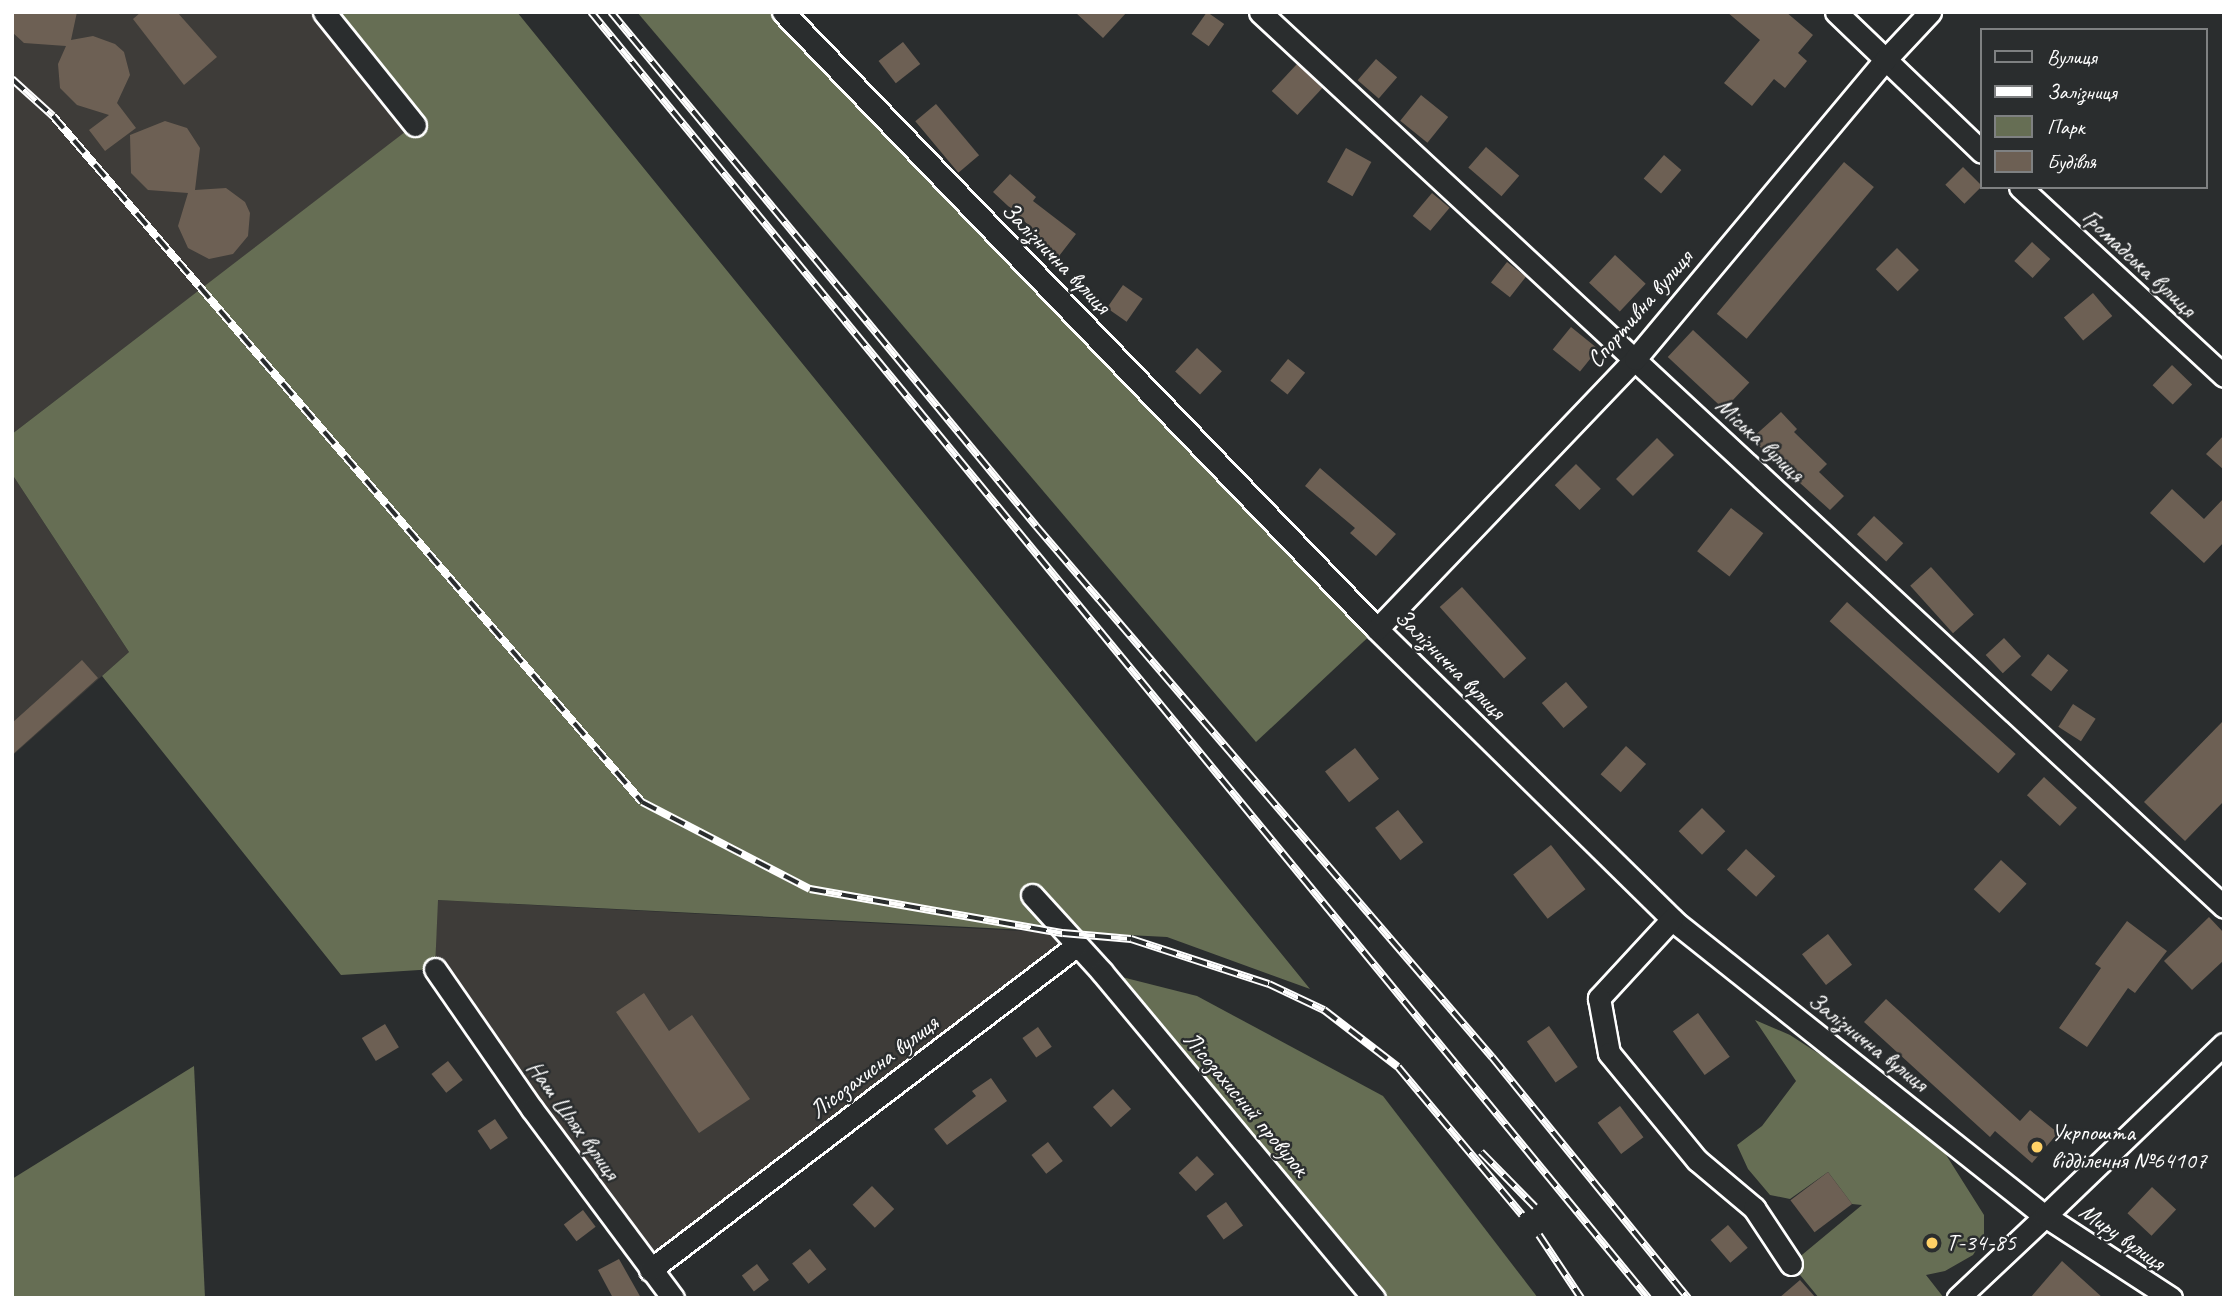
<!DOCTYPE html>
<meta charset="utf-8">
<style>
body{margin:0}
#map{position:relative;width:2236px;height:1310px;overflow:hidden;background:#2a2d2e;font-family:Caveat,sans-serif}
div>[style]{position:absolute}
.built>*{inset:0;background:#3e3c39}
.green>*{inset:0;background:#666e54}
.building>*{inset:0;background:#6d6054;transform-origin:0 0}
.roads{filter:drop-shadow(2px 0 #fff) drop-shadow(-2px 0 #fff) drop-shadow(0 2px #fff) drop-shadow(0 -2px #fff)}
.minor>*{height:21px;margin:-10.5px;padding:0 10.5px;transform-origin:10.5px;border-radius:10.5px;background:#2a2d2e}
.rail>*{height:8px;margin-top:-4px;transform-origin:0;background:repeating-linear-gradient(90deg,#2a2d2e 0 16px,#fff 0 32px);box-sizing:border-box;border-block:2px solid #fff}
.dots>*{width:19px;height:19px;translate:-50% -50%;box-sizing:border-box;border:4px solid #2a2d2e;border-radius:50%}
span{translate:-50% -50%;white-space:nowrap;text-align:center;line-height:1.15;-webkit-text-stroke:5px #2a2d2e;paint-order:stroke}
.street-label{font-size:24px;color:#fff}
.poi-label{font-size:24px;color:#fff}
.left{translate:0 -50%;text-align:left}
.frame{position:absolute;inset:0;border:14px solid #fff;pointer-events:none}
.legend{position:absolute;left:1980px;top:28px;width:228px;height:161px;box-sizing:border-box;background:#2a2d2e;border:2px solid #7f8182;margin:0;padding:9px 12px;list-style:none;font-size:21px;color:#fff}
.legend li{display:flex;align-items:center;gap:14px;height:35px}
.legend b{width:35px;border:2px solid #7f8182}
</style>
<div id="map">
<div class="built">
<i style="clip-path:polygon(12px 12px,324px 12px,415px 125px,12px 434px)"></i>
<i style="clip-path:polygon(12px 474px,129px 652px,12px 756px)"></i>
<i style="clip-path:polygon(437px 900px,1063px 933px,1076px 946px,650px 1270px,435px 969px)"></i>
</div>
<div class="green">
<i style="clip-path:polygon(324px 12px,517px 12px,1310px 989px,1167px 937px,438px 900px,435px 969px,341px 975px,102px 676px,129px 652px,12px 474px,12px 434px,414px 125px)"></i>
<i style="clip-path:polygon(637px 12px,783px 12px,1377px 629px,1256px 742px)"></i>
<i style="clip-path:polygon(1102px 972px,1197px 996px,1383px 1096px,1538px 1298px,1374px 1298px)"></i>
<i style="clip-path:polygon(1755px 1020px,1790px 1035px,1847px 1072px,1943px 1150px,1984px 1215px,1984px 1237px,1973px 1255px,1945px 1271px,1926px 1275px,1944px 1298px,1819px 1298px,1791px 1264px,1862px 1205px,1852px 1204px,1828px 1172px,1790px 1199px,1770px 1195px,1748px 1169px,1737px 1145px,1762px 1126px,1796px 1081px)"></i>
<i style="clip-path:polygon(194px 1066px,205px 1298px,12px 1298px,12px 1179px)"></i>
</div>
<div class="building">
<i style="clip-path:polygon(12px 12px,77px 12px,71px 40px,93px 36px,115px 44px,124px 52px,130px 75px,117px 103px,136px 128px,105px 151px,89px 130px,109px 115px,77px 105px,60px 88px,58px 64px,66px 46px,24px 43px,12px 32px)"></i>
<i style="clip-path:polygon(141px 12px,177px 12px,217px 57px,184px 85px,133px 19px)"></i>
<i style="clip-path:polygon(1075px 12px,1127px 12px,1103px 38px)"></i>
<i style="left:1207px;top:12px;width:21px;height:27px;rotate:35deg"></i>
<i style="clip-path:polygon(1727px 12px,1786px 12px,1813px 35px,1798px 53px,1807px 61px,1785px 88px,1774px 79px,1752px 106px,1724px 83px,1760px 40px)"></i>
<i style="left:903px;top:42px;width:28px;height:31px;rotate:52deg"></i>
<i style="left:1376px;top:59px;width:28px;height:28px;rotate:41deg"></i>
<i style="left:1297px;top:64px;width:35px;height:37px;rotate:43deg"></i>
<i style="left:1421px;top:95px;width:35px;height:33px;rotate:39deg"></i>
<i style="left:936px;top:104px;width:67px;height:27px;rotate:50deg"></i>
<i style="clip-path:polygon(165px 121px,187px 128px,200px 148px,195px 190px,226px 188px,245px 202px,250px 213px,248px 236px,233px 254px,209px 259px,188px 248px,178px 226px,188px 193px,148px 190px,131px 173px,130px 135px)"></i>
<i style="left:1486px;top:147px;width:44px;height:27px;rotate:41deg"></i>
<i style="left:1346px;top:148px;width:29px;height:39px;rotate:29deg"></i>
<i style="left:1664px;top:155px;width:23px;height:31px;rotate:41deg"></i>
<i style="left:1844px;top:162px;width:39px;height:198px;rotate:40deg"></i>
<i style="left:1963px;top:167px;width:27px;height:25px;rotate:45deg"></i>
<i style="clip-path:polygon(1010px 174px,1036px 197px,1033px 201px,1076px 234px,1056px 260px,1031px 241px,1037px 233px,993px 192px)"></i>
<i style="left:1432px;top:193px;width:23px;height:30px;rotate:40deg"></i>
<i style="left:2032px;top:242px;width:25px;height:26px;rotate:43deg"></i>
<i style="left:1897px;top:248px;width:31px;height:30px;rotate:45deg"></i>
<i style="left:1615px;top:255px;width:42px;height:38px;rotate:43deg"></i>
<i style="left:1507px;top:262px;width:24px;height:26px;rotate:38deg"></i>
<i style="left:1123px;top:285px;width:24px;height:28px;rotate:35deg"></i>
<i style="left:2093px;top:293px;width:30px;height:38px;rotate:50deg"></i>
<i style="left:1571px;top:327px;width:35px;height:29px;rotate:39deg"></i>
<i style="left:1693px;top:330px;width:77px;height:37px;rotate:43deg"></i>
<i style="left:1197px;top:348px;width:34px;height:32px;rotate:43deg"></i>
<i style="left:1288px;top:359px;width:22px;height:28px;rotate:39deg"></i>
<i style="left:2172px;top:365px;width:28px;height:28px;rotate:44deg"></i>
<i style="clip-path:polygon(1781px 412px,1797px 429px,1794px 432px,1827px 464px,1819px 472px,1844px 496px,1830px 510px,1751px 439px)"></i>
<i style="clip-path:polygon(2224px 435px,2224px 470px,2206px 454px)"></i>
<i style="left:1657px;top:438px;width:24px;height:58px;rotate:45deg"></i>
<i style="left:1576px;top:464px;width:35px;height:30px;rotate:45deg"></i>
<i style="clip-path:polygon(1320px 468px,1396px 534px,1376px 556px,1350px 533px,1355px 528px,1305px 486px)"></i>
<i style="clip-path:polygon(2172px 489px,2204px 519px,2224px 498px,2224px 542px,2204px 563px,2150px 513px)"></i>
<i style="left:1731px;top:508px;width:41px;height:55px;rotate:38deg"></i>
<i style="left:1874px;top:516px;width:40px;height:25px;rotate:43deg"></i>
<i style="left:1931px;top:567px;width:64px;height:28px;rotate:48deg"></i>
<i style="left:1462px;top:587px;width:96px;height:30px;rotate:48deg"></i>
<i style="left:1847px;top:602px;width:227px;height:26px;rotate:42deg"></i>
<i style="left:2004px;top:638px;width:25px;height:25px;rotate:47deg"></i>
<i style="left:2048px;top:654px;width:26px;height:27px;rotate:39deg"></i>
<i style="clip-path:polygon(82px 660px,98px 678px,12px 755px,12px 723px)"></i>
<i style="left:1566px;top:682px;width:33px;height:32px;rotate:49deg"></i>
<i style="left:2073px;top:704px;width:27px;height:27px;rotate:33deg"></i>
<i style="clip-path:polygon(2224px 720px,2224px 801px,2185px 841px,2144px 802px)"></i>
<i style="left:1626px;top:746px;width:27px;height:38px;rotate:42deg"></i>
<i style="left:1355px;top:748px;width:39px;height:38px;rotate:52deg"></i>
<i style="left:2044px;top:777px;width:45px;height:25px;rotate:43deg"></i>
<i style="left:1702px;top:808px;width:33px;height:33px;rotate:45deg"></i>
<i style="left:1398px;top:810px;width:41px;height:29px;rotate:52deg"></i>
<i style="left:1551px;top:845px;width:56px;height:48px;rotate:52deg"></i>
<i style="left:1746px;top:849px;width:40px;height:28px;rotate:43deg"></i>
<i style="left:2001px;top:860px;width:35px;height:40px;rotate:43deg"></i>
<i style="clip-path:polygon(2209px 917px,2224px 933px,2224px 960px,2192px 990px,2164px 961px)"></i>
<i style="clip-path:polygon(2127px 921px,2167px 951px,2135px 993px,2128px 988px,2087px 1047px,2059px 1028px,2101px 968px,2095px 964px)"></i>
<i style="left:1828px;top:934px;width:39px;height:33px;rotate:52deg"></i>
<i style="clip-path:polygon(644px 993px,669px 1031px,692px 1015px,750px 1099px,699px 1133px,616px 1012px)"></i>
<i style="clip-path:polygon(1886px 999px,2020px 1121px,2030px 1110px,2058px 1133px,2032px 1163px,1995px 1131px,1990px 1137px,1864px 1022px)"></i>
<i style="left:1698px;top:1013px;width:54px;height:31px;rotate:54deg"></i>
<i style="left:385px;top:1024px;width:27px;height:27px;rotate:59deg"></i>
<i style="left:1549px;top:1026px;width:50px;height:27px;rotate:55deg"></i>
<i style="left:1038px;top:1027px;width:24px;height:19px;rotate:55deg"></i>
<i style="left:448px;top:1061px;width:24px;height:21px;rotate:52deg"></i>
<i style="clip-path:polygon(991px 1078px,1007px 1101px,947px 1145px,934px 1129px,976px 1096px,972px 1091px)"></i>
<i style="left:1113px;top:1089px;width:27px;height:27px;rotate:48deg"></i>
<i style="left:1620px;top:1106px;width:39px;height:28px;rotate:53deg"></i>
<i style="left:495px;top:1119px;width:23px;height:21px;rotate:56deg"></i>
<i style="left:1048px;top:1142px;width:24px;height:21px;rotate:52deg"></i>
<i style="left:1197px;top:1156px;width:25px;height:25px;rotate:47deg"></i>
<i style="left:1828px;top:1172px;width:40px;height:47px;rotate:53deg"></i>
<i style="left:872px;top:1186px;width:32px;height:27px;rotate:46deg"></i>
<i style="left:2152px;top:1187px;width:33px;height:36px;rotate:43deg"></i>
<i style="left:1226px;top:1202px;width:29px;height:24px;rotate:54deg"></i>
<i style="left:583px;top:1210px;width:21px;height:24px;rotate:53deg"></i>
<i style="left:1728px;top:1225px;width:30px;height:23px;rotate:49deg"></i>
<i style="left:810px;top:1249px;width:26px;height:23px;rotate:51deg"></i>
<i style="clip-path:polygon(619px 1259px,641px 1298px,613px 1298px,598px 1270px)"></i>
<i style="clip-path:polygon(2062px 1261px,2103px 1298px,2030px 1298px)"></i>
<i style="left:757px;top:1264px;width:20px;height:19px;rotate:53deg"></i>
<i style="clip-path:polygon(1800px 1280px,1816px 1298px,1779px 1298px)"></i>
</div>
<div class="roads">
<div class="minor">
<i style="left:324px;top:12px;width:145px;rotate:51.2deg"></i>
<i style="left:783px;top:12px;width:856px;rotate:46.09deg"></i>
<i style="left:1377px;top:629px;width:418px;rotate:44.5deg"></i>
<i style="left:1675px;top:922px;width:473px;rotate:38.5deg"></i>
<i style="left:2045px;top:1216px;width:120px;rotate:136.7deg"></i>
<i style="left:1260px;top:12px;width:1315px;rotate:42.87deg"></i>
<i style="left:1836px;top:12px;width:202px;rotate:43.8deg"></i>
<i style="left:2020px;top:187px;width:278px;rotate:42.8deg"></i>
<i style="left:1377px;top:629px;width:373px;rotate:-46.3deg"></i>
<i style="left:1635px;top:359px;width:390px;rotate:-50.1deg"></i>
<i style="left:1885px;top:60px;width:66px;rotate:-46.8deg"></i>
<i style="left:1032px;top:895px;width:104px;rotate:47.7deg"></i>
<i style="left:1102px;top:972px;width:425px;rotate:50.2deg"></i>
<i style="left:1672px;top:919px;width:108px;rotate:132.7deg"></i>
<i style="left:1599px;top:998px;width:56px;rotate:79.7deg"></i>
<i style="left:1609px;top:1053px;width:139px;rotate:50.6deg"></i>
<i style="left:1697px;top:1160px;width:75px;rotate:40.1deg"></i>
<i style="left:1754px;top:1208px;width:67px;rotate:56.5deg"></i>
<i style="left:435px;top:969px;width:170px;rotate:55.3deg"></i>
<i style="left:532px;top:1109px;width:236px;rotate:53.3deg"></i>
<i style="left:650px;top:1270px;width:535px;rotate:-37.26deg"></i>
<i style="left:2171px;top:1298px;width:150px;rotate:-146.9deg"></i>
<i style="left:2045px;top:1216px;width:248px;rotate:-43.9deg"></i>
</div>
</div>
<div class="rail">
<i style="left:591px;top:12px;width:1665px;rotate:50.58deg"></i>
<i style="left:611px;top:12px;width:667px;rotate:50.41deg"></i>
<i style="left:1036px;top:526px;width:700px;rotate:49.35deg"></i>
<i style="left:1492px;top:1057px;width:311px;rotate:50.9deg"></i>
<i style="left:12px;top:79px;width:55px;rotate:42.1deg"></i>
<i style="left:53px;top:116px;width:904px;rotate:49.35deg"></i>
<i style="left:642px;top:802px;width:189px;rotate:27.4deg"></i>
<i style="left:810px;top:889px;width:257px;rotate:9.9deg"></i>
<i style="left:1063px;top:933px;width:68px;rotate:5deg"></i>
<i style="left:1131px;top:939px;width:145px;rotate:18.1deg"></i>
<i style="left:1269px;top:984px;width:61px;rotate:25.3deg"></i>
<i style="left:1324px;top:1010px;width:93px;rotate:37.6deg"></i>
<i style="left:1398px;top:1067px;width:193px;rotate:50deg"></i>
<i style="left:1481px;top:1152px;width:77px;rotate:45.5deg"></i>
<i style="left:1539px;top:1235px;width:76px;rotate:56.3deg"></i>
</div>
<div class="dots">
<i style="left:2037px;top:1147px;background:#ffd166"></i>
<i style="left:1932px;top:1243px;background:#ffd166"></i>
</div>
<div class="street-label">
<span style="left:1056px;top:258px;rotate:46deg">Залізнична вулиця</span>
<span style="left:2139px;top:263px;rotate:43deg">Громадська вулиця</span>
<span style="left:1640px;top:309px;rotate:-49deg">Спортивна вулиця</span>
<span style="left:1760px;top:440px;rotate:43deg">Міська вулиця</span>
<span style="left:1450px;top:664px;rotate:45deg">Залізнична вулиця</span>
<span style="left:1868px;top:1042px;rotate:38deg">Залізнична вулиця</span>
<span style="left:874px;top:1067px;rotate:-37deg">Лісозахисна вулиця</span>
<span style="left:1246px;top:1104px;rotate:50deg">Лісозахисний провулок</span>
<span style="left:573px;top:1120px;rotate:54deg">Наш Шлях вулиця</span>
<span style="left:2122px;top:1237px;rotate:35deg">Миру вулиця</span>
</div>
<div class="poi-label">
<span class="left" style="left:2051px;top:1147px">Укрпошта<br>відділення №64107</span>
<span class="left" style="left:1946px;top:1243px">Т-34-85</span>
</div>
<div class="frame"></div>
<ul class="legend">
<li><b style="height:9px;background:#2a2d2e"></b>Вулиця</li>
<li><b style="height:9px;background:#fff"></b>Залізниця</li>
<li><b style="height:19px;background:#666e54"></b>Парк</li>
<li><b style="height:19px;background:#6d6054"></b>Будівля</li>
</ul>
</div>
